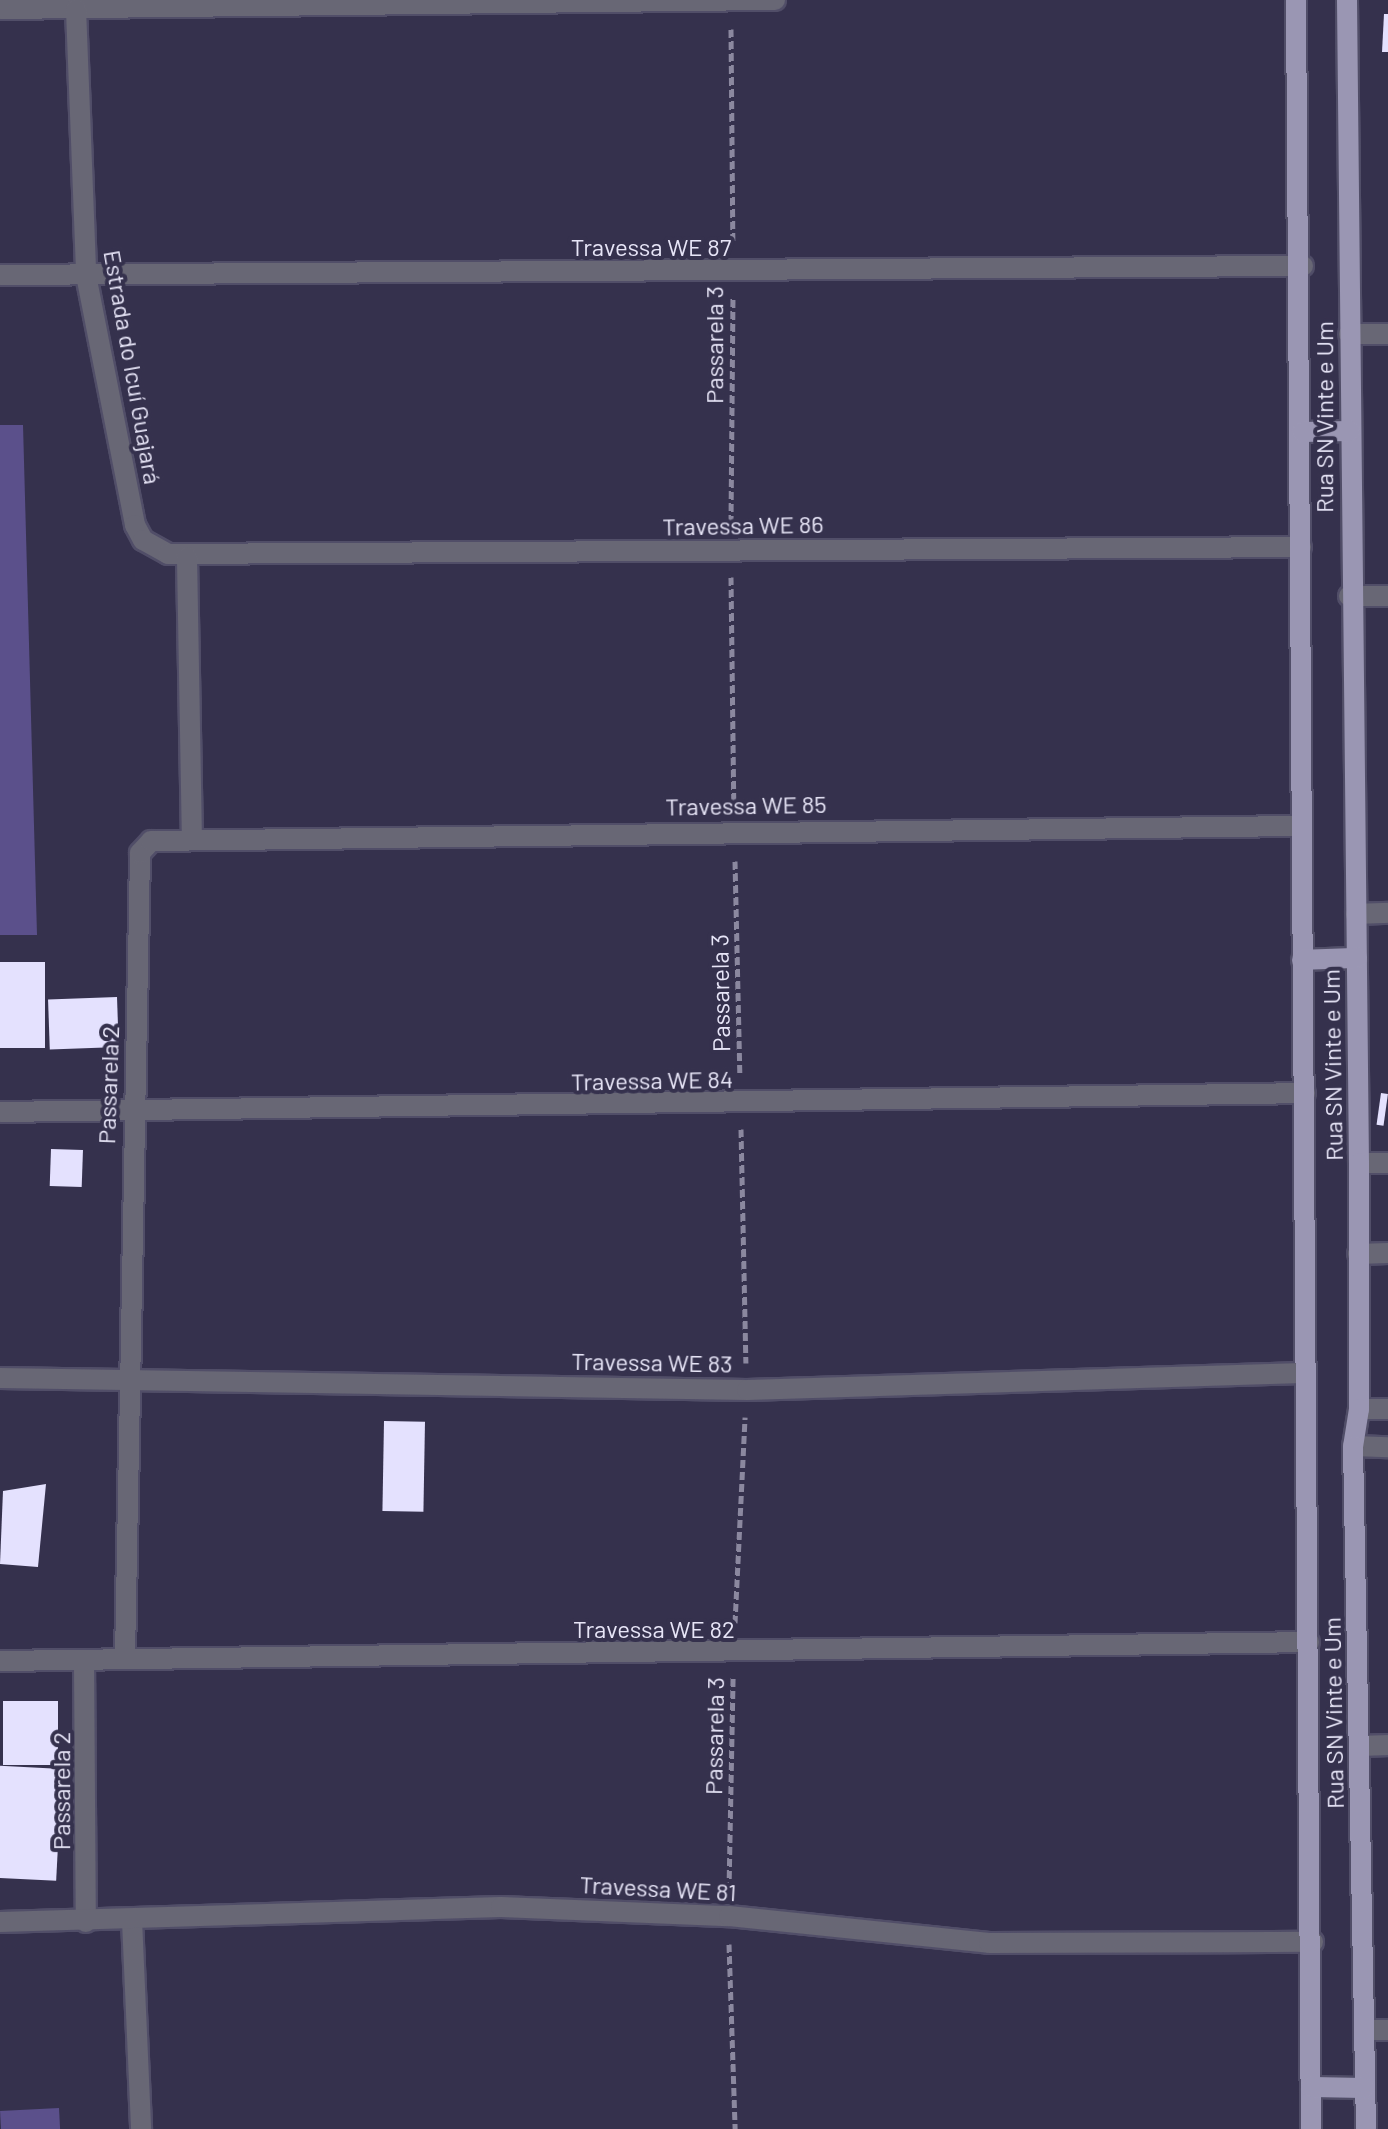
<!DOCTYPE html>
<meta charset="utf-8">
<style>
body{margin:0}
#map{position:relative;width:1388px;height:2129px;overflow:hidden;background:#35314d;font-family:Barlow,sans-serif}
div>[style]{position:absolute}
.green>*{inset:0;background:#5b508b;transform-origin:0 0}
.building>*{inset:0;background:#e4e1fe;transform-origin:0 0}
.path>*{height:5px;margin-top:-2.5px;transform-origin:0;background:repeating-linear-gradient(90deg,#8b889f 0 8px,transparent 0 12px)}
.roads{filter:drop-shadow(2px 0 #514e68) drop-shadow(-2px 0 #514e68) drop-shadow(0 2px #514e68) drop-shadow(0 -2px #514e68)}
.service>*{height:20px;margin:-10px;padding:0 10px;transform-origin:10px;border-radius:10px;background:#686775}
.minor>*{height:20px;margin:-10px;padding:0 10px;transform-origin:10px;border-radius:10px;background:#686775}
.primary>*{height:20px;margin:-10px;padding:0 10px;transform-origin:10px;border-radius:10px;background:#9a96b3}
span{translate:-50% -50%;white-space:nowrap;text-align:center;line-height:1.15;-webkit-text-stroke:8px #35314d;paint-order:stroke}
.street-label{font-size:24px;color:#e7e5f7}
</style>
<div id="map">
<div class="green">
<i style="clip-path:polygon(0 425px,23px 425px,37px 935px,0 935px)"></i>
<i style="left:59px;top:2108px;width:21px;height:59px;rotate:87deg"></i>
</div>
<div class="building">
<i style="clip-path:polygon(1384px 14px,1388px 14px,1388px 52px,1382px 52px)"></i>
<i style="left:0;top:962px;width:45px;height:86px"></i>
<i style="left:117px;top:997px;width:50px;height:69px;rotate:88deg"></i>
<i style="left:1381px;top:1093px;width:7px;height:32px;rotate:8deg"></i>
<i style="left:51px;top:1149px;width:32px;height:37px;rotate:2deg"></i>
<i style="left:384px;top:1421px;width:41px;height:90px;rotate:1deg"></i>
<i style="clip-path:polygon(46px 1484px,38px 1567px,0 1564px,3px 1491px)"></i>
<i style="left:3px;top:1701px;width:55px;height:64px"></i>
<i style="left:62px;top:1769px;width:112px;height:62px;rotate:93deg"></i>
</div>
<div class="path">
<i style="left:731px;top:29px;width:214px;rotate:89.5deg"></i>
<i style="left:731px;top:523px;width:226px;rotate:-89.5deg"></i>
<i style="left:731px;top:577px;width:230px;rotate:89.3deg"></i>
<i style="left:735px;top:861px;width:214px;rotate:88.7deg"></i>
<i style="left:741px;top:1129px;width:234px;rotate:88.8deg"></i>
<i style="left:735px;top:1623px;width:206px;rotate:-87.2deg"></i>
<i style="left:729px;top:1890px;width:213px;rotate:-88.9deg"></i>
<i style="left:729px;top:1944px;width:185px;rotate:88.1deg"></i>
</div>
<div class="roads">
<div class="service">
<i style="left:1358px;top:1254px;width:30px;rotate:-2deg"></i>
<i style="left:1359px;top:1409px;width:29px"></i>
</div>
<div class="minor">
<i style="left:0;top:9px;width:775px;rotate:-0.67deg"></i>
<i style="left:76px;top:9px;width:266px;rotate:87.8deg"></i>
<i style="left:86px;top:275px;width:255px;rotate:78.9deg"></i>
<i style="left:135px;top:525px;width:17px;rotate:62deg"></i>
<i style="left:143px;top:540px;width:29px;rotate:29deg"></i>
<i style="left:168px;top:554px;width:1133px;rotate:-0.35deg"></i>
<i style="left:0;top:275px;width:1303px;rotate:-0.4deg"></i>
<i style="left:1349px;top:334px;width:39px"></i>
<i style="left:187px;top:557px;width:282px;rotate:89deg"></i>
<i style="left:1349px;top:596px;width:39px"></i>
<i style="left:1356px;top:914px;width:32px;rotate:-2deg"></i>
<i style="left:0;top:1112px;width:1305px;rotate:-0.83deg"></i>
<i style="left:1359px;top:1163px;width:29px"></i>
<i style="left:0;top:1378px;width:747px;rotate:0.92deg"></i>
<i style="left:747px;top:1390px;width:556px;rotate:-1.75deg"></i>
<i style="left:1353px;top:1446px;width:35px;rotate:2deg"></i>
<i style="left:125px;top:1658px;width:805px;rotate:-88.93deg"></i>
<i style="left:140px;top:853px;width:16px;rotate:-47deg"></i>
<i style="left:151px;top:841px;width:1149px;rotate:-0.75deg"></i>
<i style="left:84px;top:1660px;width:262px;rotate:89.6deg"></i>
<i style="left:0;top:1661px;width:1309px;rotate:-0.83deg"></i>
<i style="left:1360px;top:1746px;width:28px;rotate:-2deg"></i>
<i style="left:132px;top:1920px;width:209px;rotate:87.5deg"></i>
<i style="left:0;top:1922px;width:501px;rotate:-1.71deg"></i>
<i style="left:501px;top:1907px;width:228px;rotate:2.3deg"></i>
<i style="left:729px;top:1916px;width:261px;rotate:5.9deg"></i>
<i style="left:989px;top:1943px;width:324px;rotate:-0.2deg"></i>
<i style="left:1365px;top:2030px;width:23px"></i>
</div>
<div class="primary">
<i style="left:1296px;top:0;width:2129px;rotate:89.6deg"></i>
<i style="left:1347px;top:0;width:1163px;rotate:89.41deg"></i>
<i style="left:1359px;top:1163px;width:246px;rotate:90deg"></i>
<i style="left:1359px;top:1409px;width:37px;rotate:99deg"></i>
<i style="left:1353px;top:1446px;width:683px;rotate:88.91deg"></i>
<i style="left:1302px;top:432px;width:48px;rotate:-1.2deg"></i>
<i style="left:1302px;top:960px;width:55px;rotate:-2.1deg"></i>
<i style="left:1311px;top:2087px;width:54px;rotate:1.1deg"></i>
</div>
</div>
<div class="street-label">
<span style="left:651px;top:247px">Travessa WE 87</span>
<span style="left:714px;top:345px;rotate:-90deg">Passarela 3</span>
<span style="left:133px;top:367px;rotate:80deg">Estrada do Icuí Guajará</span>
<span style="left:1324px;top:417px;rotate:-90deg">Rua SN Vinte e Um</span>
<span style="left:743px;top:525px;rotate:-1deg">Travessa WE 86</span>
<span style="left:746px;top:805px;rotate:-1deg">Travessa WE 85</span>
<span style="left:720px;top:993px;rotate:-91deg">Passarela 3</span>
<span style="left:1332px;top:1065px;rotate:-91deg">Rua SN Vinte e Um</span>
<span style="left:652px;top:1080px;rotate:-1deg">Travessa WE 84</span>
<span style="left:108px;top:1085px;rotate:-88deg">Passarela 2</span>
<span style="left:652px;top:1362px;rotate:1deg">Travessa WE 83</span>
<span style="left:654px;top:1629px">Travessa WE 82</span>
<span style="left:1333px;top:1713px;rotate:-91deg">Rua SN Vinte e Um</span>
<span style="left:714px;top:1736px;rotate:-89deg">Passarela 3</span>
<span style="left:61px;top:1791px;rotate:-90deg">Passarela 2</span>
<span style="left:658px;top:1888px;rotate:3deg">Travessa WE 81</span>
</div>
</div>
